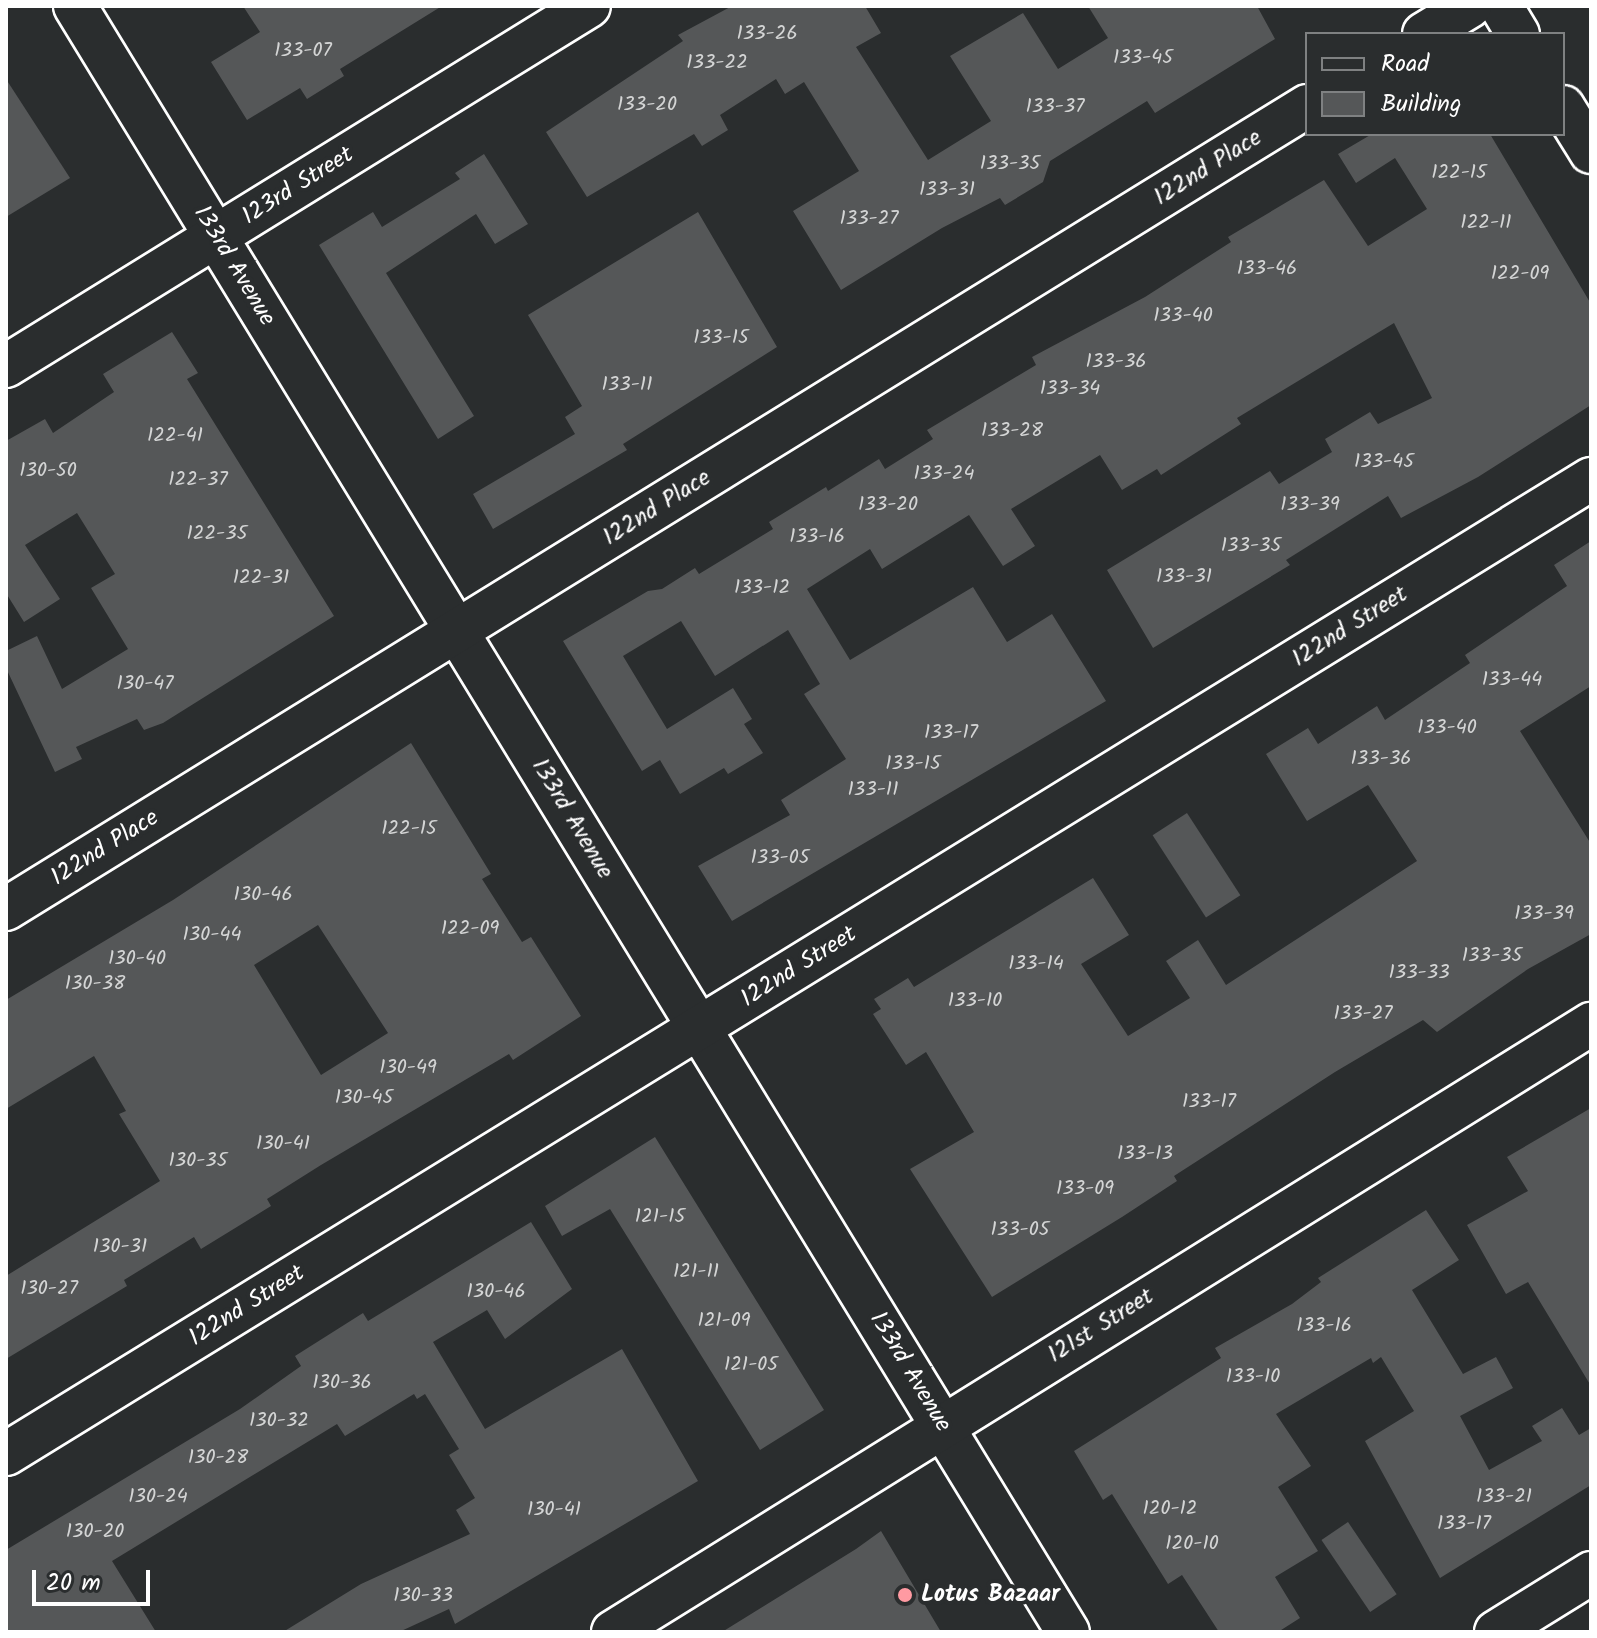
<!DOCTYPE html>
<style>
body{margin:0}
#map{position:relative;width:1597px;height:1638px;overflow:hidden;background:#2a2d2e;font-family:Kalam,sans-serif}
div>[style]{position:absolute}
.building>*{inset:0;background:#555758;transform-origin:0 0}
.roads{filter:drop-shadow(2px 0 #fff) drop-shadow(-2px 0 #fff) drop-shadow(0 2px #fff) drop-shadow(0 -2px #fff)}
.minor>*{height:42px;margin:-21px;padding:0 21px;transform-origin:21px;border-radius:21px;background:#2a2d2e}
.dots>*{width:22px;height:22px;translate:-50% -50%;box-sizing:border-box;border:4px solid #2a2d2e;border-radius:50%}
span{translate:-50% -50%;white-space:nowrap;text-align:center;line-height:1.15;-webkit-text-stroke:8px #2a2d2e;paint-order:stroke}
.number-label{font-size:20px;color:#d4d5d5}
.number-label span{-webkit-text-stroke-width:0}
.street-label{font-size:24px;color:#fff}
.poi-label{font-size:24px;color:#fff;font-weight:700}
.left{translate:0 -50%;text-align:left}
.frame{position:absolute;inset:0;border:8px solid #fff;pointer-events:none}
.legend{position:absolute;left:1305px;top:32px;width:260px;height:104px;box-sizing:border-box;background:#2a2d2e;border:2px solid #7f8182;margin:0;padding:10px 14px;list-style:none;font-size:24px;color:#fff}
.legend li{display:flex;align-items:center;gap:16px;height:40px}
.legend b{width:40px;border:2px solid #7f8182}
.scale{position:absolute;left:32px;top:1570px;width:118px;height:36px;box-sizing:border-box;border:4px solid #fff;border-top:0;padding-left:10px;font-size:24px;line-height:28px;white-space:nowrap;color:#fff;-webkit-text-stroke:6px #2a2d2e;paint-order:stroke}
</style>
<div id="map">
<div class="building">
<i style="clip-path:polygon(243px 6px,442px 6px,340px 69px,344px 76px,307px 99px,300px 88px,247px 120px,211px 62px,260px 32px)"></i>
<i style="clip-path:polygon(732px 6px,865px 6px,881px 33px,856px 47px,928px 160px,991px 121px,950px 56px,1023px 13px,1058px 69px,1108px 38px,1088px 6px,1257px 6px,1275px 39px,1155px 113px,1147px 101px,1050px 161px,1043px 182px,1005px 205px,1000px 198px,942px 228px,841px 290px,793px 211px,859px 171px,804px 82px,785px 94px,776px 79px,720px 115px,728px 130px,702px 146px,694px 134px,587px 197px,546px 132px,683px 41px,678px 35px)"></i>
<i style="clip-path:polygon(6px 79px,70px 178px,6px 217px)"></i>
<i style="clip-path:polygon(1372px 134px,1490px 134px,1591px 304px,1591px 405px,1478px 477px,1401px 518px,1388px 496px,1286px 560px,1290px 565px,1153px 648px,1107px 570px,1270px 471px,1279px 484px,1332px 452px,1325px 439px,1370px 412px,1378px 424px,1432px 398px,1394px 323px,1237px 418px,1241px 424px,1161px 475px,1157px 469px,1122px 490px,1100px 455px,1011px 509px,1035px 546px,1003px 566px,969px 515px,882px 569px,870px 549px,807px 589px,850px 660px,973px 587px,1007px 642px,1052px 614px,1106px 701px,732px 921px,698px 866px,790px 815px,781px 800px,846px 759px,804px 694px,820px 684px,788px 630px,715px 676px,681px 621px,623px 656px,667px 729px,733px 688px,752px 719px,744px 724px,763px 753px,728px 774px,724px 768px,680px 794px,660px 760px,642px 771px,563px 641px,648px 591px,662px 589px,695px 568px,699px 574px,773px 529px,769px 522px,826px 487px,828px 491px,879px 459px,885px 469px,933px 439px,927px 430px,1036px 365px,1032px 357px,1145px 297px,1231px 242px,1228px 237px,1324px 180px,1368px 246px,1427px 209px,1395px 158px,1356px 183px,1338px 154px)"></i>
<i style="clip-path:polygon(484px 154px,528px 224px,495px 244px,476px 214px,386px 273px,474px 416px,438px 439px,319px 245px,373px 212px,382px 227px,460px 179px,455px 173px)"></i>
<i style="clip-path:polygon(698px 212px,777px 347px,623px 444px,627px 450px,493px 529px,473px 494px,575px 434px,565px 417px,582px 406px,528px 315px)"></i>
<i style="clip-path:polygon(172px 332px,198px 373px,187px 379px,334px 616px,163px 723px,144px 730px,137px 719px,76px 747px,82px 759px,55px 772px,6px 668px,6px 651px,37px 636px,62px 689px,128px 649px,91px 588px,115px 574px,77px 513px,25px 545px,60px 599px,24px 622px,6px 593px,6px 441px,45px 419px,53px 433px,114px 392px,103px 374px)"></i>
<i style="clip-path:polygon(1591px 541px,1591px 686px,1520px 731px,1591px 844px,1591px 934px,1528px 969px,1437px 1032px,1423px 1020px,1335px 1072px,1174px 1176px,1177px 1181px,1122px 1217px,992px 1297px,910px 1169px,974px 1132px,926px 1052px,906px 1065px,873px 1014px,881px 1009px,874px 999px,908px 978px,914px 987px,1093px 878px,1129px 935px,1081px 964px,1128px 1036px,1190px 998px,1166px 961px,1198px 940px,1226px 985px,1417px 861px,1368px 785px,1307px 821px,1266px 754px,1308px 728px,1318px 744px,1377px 706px,1385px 720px,1470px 663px,1465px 655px,1567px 586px,1554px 565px)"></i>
<i style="clip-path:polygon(evenodd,411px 743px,491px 874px,482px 879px,522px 942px,531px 937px,581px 1016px,513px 1060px,509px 1054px,321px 1165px,267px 1199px,271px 1206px,201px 1249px,194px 1237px,124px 1280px,127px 1286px,6px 1359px,6px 1276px,160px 1181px,119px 1114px,126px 1111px,94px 1056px,6px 1109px,6px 1000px,173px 900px,411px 743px,318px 925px,388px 1033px,321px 1075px,254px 965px,318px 925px)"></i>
<i style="left:1187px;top:813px;width:98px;height:41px;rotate:57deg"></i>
<i style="clip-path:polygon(1591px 1108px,1591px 1386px,1528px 1282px,1506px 1294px,1467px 1225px,1528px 1191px,1507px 1157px)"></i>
<i style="clip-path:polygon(655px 1137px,824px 1410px,760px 1450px,610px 1209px,562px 1236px,545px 1206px)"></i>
<i style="clip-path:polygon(1426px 1210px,1459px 1260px,1412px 1290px,1463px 1374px,1496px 1357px,1513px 1388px,1460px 1416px,1489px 1470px,1542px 1441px,1532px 1426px,1562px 1408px,1579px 1435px,1591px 1428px,1591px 1485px,1440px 1578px,1365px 1441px,1414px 1411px,1381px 1357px,1373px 1363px,1371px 1358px,1276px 1414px,1311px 1466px,1278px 1487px,1318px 1551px,1275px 1577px,1300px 1618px,1278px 1632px,1219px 1632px,1182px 1575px,1168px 1584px,1112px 1494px,1103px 1500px,1074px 1451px,1221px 1358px,1215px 1348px,1292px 1304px,1321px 1282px,1318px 1278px)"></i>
<i style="clip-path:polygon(531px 1222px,572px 1289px,505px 1339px,487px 1310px,433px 1342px,485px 1429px,622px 1349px,698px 1481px,455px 1624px,449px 1609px,399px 1632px,283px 1632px,361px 1584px,470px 1534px,456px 1510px,475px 1498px,449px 1455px,459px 1449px,425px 1394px,417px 1399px,414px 1394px,345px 1436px,337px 1424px,112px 1561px,156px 1632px,6px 1632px,6px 1550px,240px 1409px,301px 1366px,295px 1356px,363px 1313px,368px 1321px)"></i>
<i style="left:1348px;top:1522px;width:87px;height:32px;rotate:56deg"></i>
<i style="clip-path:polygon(881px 1531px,941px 1632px,722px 1632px,856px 1549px)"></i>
</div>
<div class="roads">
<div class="minor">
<i style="left:75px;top:6px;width:1905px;rotate:58.59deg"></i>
<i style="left:1501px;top:6px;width:33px;rotate:59deg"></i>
<i style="left:1424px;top:34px;width:54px;rotate:-31.3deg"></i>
<i style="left:1563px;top:107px;width:53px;rotate:58.1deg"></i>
<i style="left:6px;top:366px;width:685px;rotate:-31.7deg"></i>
<i style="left:6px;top:909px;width:1529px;rotate:-31.68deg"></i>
<i style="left:6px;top:1454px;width:1861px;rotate:-31.6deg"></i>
<i style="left:613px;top:1632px;width:1152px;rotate:-31.87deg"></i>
<i style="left:1496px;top:1632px;width:112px;rotate:-31.8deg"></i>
</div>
</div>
<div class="dots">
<i style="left:905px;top:1595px;background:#ff9aa2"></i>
</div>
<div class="number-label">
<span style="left:767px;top:34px">133-26</span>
<span style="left:303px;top:51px">133-07</span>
<span style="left:1143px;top:58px">133-45</span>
<span style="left:717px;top:63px">133-22</span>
<span style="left:647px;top:105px">133-20</span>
<span style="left:1055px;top:107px">133-37</span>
<span style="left:1010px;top:164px">133-35</span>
<span style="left:1459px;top:173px">122-15</span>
<span style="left:947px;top:190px">133-31</span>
<span style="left:869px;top:219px">133-27</span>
<span style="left:1486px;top:223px">122-11</span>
<span style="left:1267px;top:269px">133-46</span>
<span style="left:1520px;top:274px">122-09</span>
<span style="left:1183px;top:316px">133-40</span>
<span style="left:721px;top:338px">133-15</span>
<span style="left:1116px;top:362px">133-36</span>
<span style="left:627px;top:385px">133-11</span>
<span style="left:1070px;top:389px">133-34</span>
<span style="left:1012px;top:431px">133-28</span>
<span style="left:175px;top:436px">122-41</span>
<span style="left:1384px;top:462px">133-45</span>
<span style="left:48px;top:471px">130-50</span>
<span style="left:944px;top:474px">133-24</span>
<span style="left:198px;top:480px">122-37</span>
<span style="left:888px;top:505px">133-20</span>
<span style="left:1310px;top:505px">133-39</span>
<span style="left:217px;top:534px">122-35</span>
<span style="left:817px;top:537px">133-16</span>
<span style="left:1251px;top:546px">133-35</span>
<span style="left:1184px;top:577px">133-31</span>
<span style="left:261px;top:578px">122-31</span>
<span style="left:762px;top:588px">133-12</span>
<span style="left:1512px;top:680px">133-44</span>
<span style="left:145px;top:684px">130-47</span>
<span style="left:1447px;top:728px">133-40</span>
<span style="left:951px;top:733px">133-17</span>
<span style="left:1381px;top:759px">133-36</span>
<span style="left:913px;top:764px">133-15</span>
<span style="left:873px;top:790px">133-11</span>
<span style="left:409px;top:829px">122-15</span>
<span style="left:780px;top:858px">133-05</span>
<span style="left:263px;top:895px">130-46</span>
<span style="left:1544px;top:914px">133-39</span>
<span style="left:470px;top:929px">122-09</span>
<span style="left:212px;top:935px">130-44</span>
<span style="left:1492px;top:956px">133-35</span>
<span style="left:137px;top:959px">130-40</span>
<span style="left:1036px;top:964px">133-14</span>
<span style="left:1419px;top:973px">133-33</span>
<span style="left:95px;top:984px">130-38</span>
<span style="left:975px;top:1001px">133-10</span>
<span style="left:1363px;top:1014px">133-27</span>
<span style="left:408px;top:1068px">130-49</span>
<span style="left:364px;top:1098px">130-45</span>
<span style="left:1209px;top:1102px">133-17</span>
<span style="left:283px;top:1144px">130-41</span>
<span style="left:1145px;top:1154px">133-13</span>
<span style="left:198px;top:1161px">130-35</span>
<span style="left:1085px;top:1189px">133-09</span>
<span style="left:660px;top:1217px">121-15</span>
<span style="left:1020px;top:1230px">133-05</span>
<span style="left:120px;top:1247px">130-31</span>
<span style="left:696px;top:1272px">121-11</span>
<span style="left:49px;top:1289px">130-27</span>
<span style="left:496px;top:1292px">130-46</span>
<span style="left:724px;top:1321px">121-09</span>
<span style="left:1324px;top:1326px">133-16</span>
<span style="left:751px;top:1365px">121-05</span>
<span style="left:1253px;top:1377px">133-10</span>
<span style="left:342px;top:1383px">130-36</span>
<span style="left:279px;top:1421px">130-32</span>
<span style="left:218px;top:1458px">130-28</span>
<span style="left:158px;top:1497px">130-24</span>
<span style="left:1504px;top:1497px">133-21</span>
<span style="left:1170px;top:1509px">120-12</span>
<span style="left:554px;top:1510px">130-41</span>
<span style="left:1464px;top:1524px">133-17</span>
<span style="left:95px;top:1532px">130-20</span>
<span style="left:1192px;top:1544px">120-10</span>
<span style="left:423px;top:1596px">130-33</span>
</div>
<div class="street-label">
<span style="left:1208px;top:168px;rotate:-32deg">122nd Place</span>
<span style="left:298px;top:186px;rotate:-32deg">123rd Street</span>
<span style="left:234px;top:266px;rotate:59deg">133rd Avenue</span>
<span style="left:657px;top:508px;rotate:-32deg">122nd Place</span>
<span style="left:1350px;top:627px;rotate:-32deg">122nd Street</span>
<span style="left:572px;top:819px;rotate:59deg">133rd Avenue</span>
<span style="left:105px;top:848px;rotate:-32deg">122nd Place</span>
<span style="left:799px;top:967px;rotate:-32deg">122nd Street</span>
<span style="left:247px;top:1306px;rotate:-32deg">122nd Street</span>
<span style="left:1101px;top:1326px;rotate:-32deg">121st Street</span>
<span style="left:910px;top:1372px;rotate:59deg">133rd Avenue</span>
</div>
<div class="poi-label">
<span class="left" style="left:921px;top:1595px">Lotus Bazaar</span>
</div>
<div class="frame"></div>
<ul class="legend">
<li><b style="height:10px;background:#2a2d2e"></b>Road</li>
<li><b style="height:22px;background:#555758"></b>Building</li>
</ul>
<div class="scale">20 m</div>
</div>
